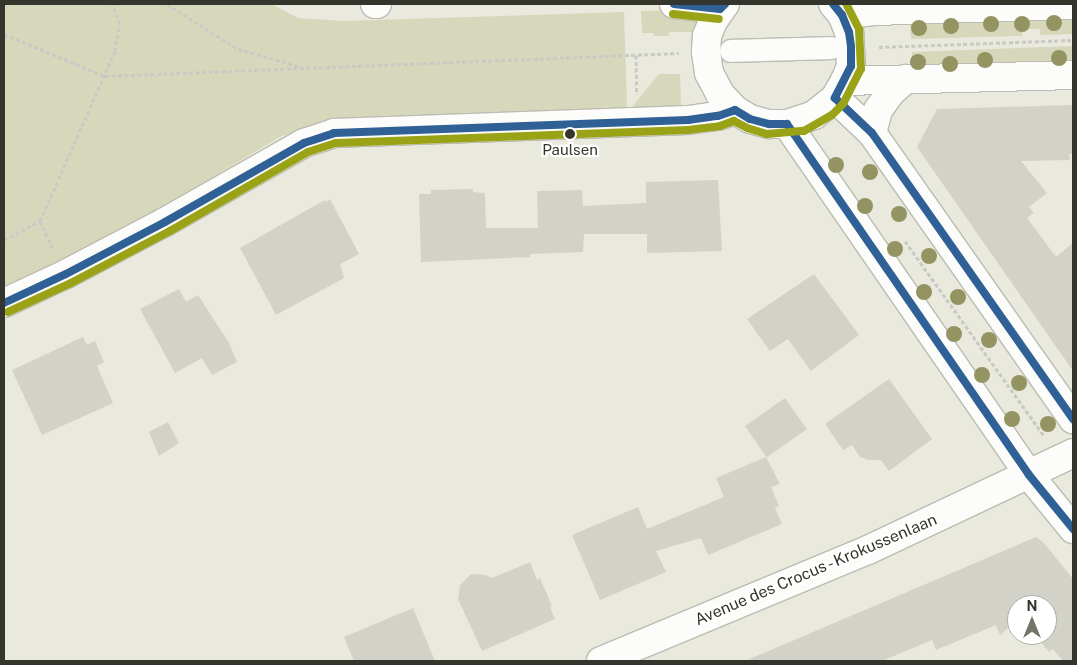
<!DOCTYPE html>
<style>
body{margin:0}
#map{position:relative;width:1077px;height:665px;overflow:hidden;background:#e9e9dd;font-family:"Public Sans",sans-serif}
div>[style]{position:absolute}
.green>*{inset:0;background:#d7d8bb}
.building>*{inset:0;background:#d2d2c9;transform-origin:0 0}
.path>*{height:3px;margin-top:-1.5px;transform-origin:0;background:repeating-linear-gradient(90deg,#cacac5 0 4px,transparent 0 6.5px)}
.roads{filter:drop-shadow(1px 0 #bbbcb2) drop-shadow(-1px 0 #bbbcb2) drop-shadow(0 1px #bbbcb2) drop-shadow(0 -1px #bbbcb2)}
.pedestrian>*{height:22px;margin:-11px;padding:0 11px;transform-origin:11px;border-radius:11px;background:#fcfcfa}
.minor>*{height:28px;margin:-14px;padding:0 14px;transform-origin:14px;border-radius:14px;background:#fcfcfa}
.tertiary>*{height:28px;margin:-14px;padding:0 14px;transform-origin:14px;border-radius:14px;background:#fcfcfa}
.secondary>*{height:28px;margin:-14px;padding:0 14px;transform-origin:14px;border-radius:14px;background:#fcfcfa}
.bus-1>*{height:8px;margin:-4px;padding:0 4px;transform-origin:4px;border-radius:4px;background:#306196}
.bus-2>*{height:8px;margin:-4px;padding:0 4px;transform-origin:4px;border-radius:4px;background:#9aa216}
.trees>*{width:16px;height:16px;margin:-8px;border-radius:50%;background:#949463}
.dots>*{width:14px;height:14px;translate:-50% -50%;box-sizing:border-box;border:2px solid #fff;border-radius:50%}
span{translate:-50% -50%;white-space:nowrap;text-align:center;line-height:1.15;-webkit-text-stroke:4.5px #fff;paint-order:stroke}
.bus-label{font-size:15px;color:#34352c}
.street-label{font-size:16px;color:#34352c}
.frame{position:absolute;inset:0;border:5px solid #34352c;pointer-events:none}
.north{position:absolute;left:1007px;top:595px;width:50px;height:50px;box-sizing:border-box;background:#fff;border:1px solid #aeaeab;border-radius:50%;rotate:0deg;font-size:14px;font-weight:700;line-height:20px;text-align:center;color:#34352c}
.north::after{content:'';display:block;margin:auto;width:18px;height:22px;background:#73746a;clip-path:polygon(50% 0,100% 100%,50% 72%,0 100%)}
</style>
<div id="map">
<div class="green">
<i style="clip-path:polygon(4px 4px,272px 4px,298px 18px,343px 21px,624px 12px,627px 107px,329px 119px,280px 137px,85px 253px,4px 290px)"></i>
<i style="clip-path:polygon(680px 10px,698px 20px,701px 26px,699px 45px,692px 45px,691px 32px,669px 32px,669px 36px,654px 36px,653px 33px,642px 33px,641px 11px)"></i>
<i style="clip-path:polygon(932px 16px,933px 23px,1073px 19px,1073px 34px,1040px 35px,1040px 29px,1023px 29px,1022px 36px,911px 39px,910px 22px)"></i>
<i style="clip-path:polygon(1073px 46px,1073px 61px,936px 65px,912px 73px,912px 52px)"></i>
<i style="clip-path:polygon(659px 74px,680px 74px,681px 106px,632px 107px)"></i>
</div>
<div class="building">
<i style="clip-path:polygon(1073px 105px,1073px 154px,1069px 154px,1070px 160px,1021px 161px,1047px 193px,1029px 207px,1034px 213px,1027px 218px,1056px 257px,1073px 243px,1073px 371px,917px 147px,937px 109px)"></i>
<i style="clip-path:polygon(718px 180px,722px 251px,647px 253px,647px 234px,584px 234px,583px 252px,530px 254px,530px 257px,421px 262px,419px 194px,431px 194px,431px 190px,473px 189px,473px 192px,485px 193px,486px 228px,538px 228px,537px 191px,582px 190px,583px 206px,646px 203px,646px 182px)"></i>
<i style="clip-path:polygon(330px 199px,359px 254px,340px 264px,344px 278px,276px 315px,240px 248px,325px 200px,326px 202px)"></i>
<i style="clip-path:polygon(814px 274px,859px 335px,811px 371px,788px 339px,770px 351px,747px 319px)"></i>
<i style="clip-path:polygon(179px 289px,186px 302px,198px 295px,229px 343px,237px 362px,212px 375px,202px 358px,175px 373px,140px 309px)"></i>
<i style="clip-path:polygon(83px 337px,87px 345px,95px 341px,104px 362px,97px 366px,113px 403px,42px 435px,12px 370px)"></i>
<i style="clip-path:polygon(889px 379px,932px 439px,889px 471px,881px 460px,868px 460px,860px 457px,852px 445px,843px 450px,825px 424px)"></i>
<i style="left:785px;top:398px;width:38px;height:49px;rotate:55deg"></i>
<i style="clip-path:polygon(168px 422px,179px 443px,159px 456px,149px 432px)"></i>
<i style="clip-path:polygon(766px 457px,780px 484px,771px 487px,779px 506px,775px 508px,782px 524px,708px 555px,701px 538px,656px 551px,666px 572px,600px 600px,572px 535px,638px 507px,647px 529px,724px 497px,716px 478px)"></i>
<i style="clip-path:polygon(1036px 537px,1043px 542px,1073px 579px,1073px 661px,1063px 661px,1053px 649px,1049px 652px,1035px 635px,1047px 635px,1047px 605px,1017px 605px,1017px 620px,1000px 635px,996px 625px,936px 650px,932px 640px,882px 661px,745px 661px)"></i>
<i style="clip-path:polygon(530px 562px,537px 580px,540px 578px,552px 606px,550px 607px,555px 619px,482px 651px,458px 599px,460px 585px,471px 574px,485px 575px,492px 578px)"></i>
<i style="clip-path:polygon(413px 608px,435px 661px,354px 661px,344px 637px)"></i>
</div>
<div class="path">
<i style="left:167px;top:4px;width:84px;rotate:32.4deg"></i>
<i style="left:238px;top:49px;width:66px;rotate:15.7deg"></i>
<i style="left:4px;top:34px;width:109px;rotate:22.6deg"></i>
<i style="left:105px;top:76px;width:574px;rotate:-2.29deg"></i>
<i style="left:879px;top:47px;width:194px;rotate:-2.1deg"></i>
<i style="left:636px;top:55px;width:39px;rotate:89deg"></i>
<i style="left:40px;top:221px;width:32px;rotate:66deg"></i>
<i style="left:4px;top:240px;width:41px;rotate:-27.8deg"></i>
<i style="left:40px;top:221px;width:186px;rotate:-66.2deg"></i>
<i style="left:115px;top:51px;width:27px;rotate:-80deg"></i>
<i style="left:120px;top:24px;width:22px;rotate:-112deg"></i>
<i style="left:905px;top:241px;width:239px;rotate:54.5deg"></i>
</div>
<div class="roads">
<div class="pedestrian">
<i style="left:731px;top:51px;width:100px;rotate:-1.7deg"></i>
</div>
<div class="minor">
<i style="left:872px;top:133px;width:24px;rotate:-75deg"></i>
<i style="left:878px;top:110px;width:22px;rotate:-54deg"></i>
<i style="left:891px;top:92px;width:20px;rotate:-41deg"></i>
<i style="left:601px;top:661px;width:289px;rotate:-22.6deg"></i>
<i style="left:868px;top:550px;width:227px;rotate:-25.3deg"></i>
</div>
<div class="tertiary">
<i style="left:835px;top:98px;width:51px;rotate:43.4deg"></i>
<i style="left:872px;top:133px;width:350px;rotate:54.9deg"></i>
<i style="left:787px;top:124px;width:426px;rotate:55.4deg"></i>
<i style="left:1029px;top:475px;width:70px;rotate:50.8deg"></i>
</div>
<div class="secondary">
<i style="left:375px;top:4px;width:2px"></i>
<i style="left:674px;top:4px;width:46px;rotate:6.2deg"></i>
<i style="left:725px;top:4px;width:21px;rotate:125deg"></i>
<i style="left:713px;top:21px;width:16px;rotate:112deg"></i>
<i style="left:707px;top:36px;width:16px;rotate:94deg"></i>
<i style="left:706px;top:52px;width:21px;rotate:82deg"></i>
<i style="left:709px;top:73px;width:24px;rotate:62deg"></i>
<i style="left:720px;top:94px;width:22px;rotate:47deg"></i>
<i style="left:735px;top:110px;width:17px;rotate:31deg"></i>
<i style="left:750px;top:119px;width:20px;rotate:15deg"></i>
<i style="left:769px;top:124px;width:18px"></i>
<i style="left:787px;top:124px;width:28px;rotate:-18deg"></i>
<i style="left:814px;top:115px;width:27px;rotate:-39deg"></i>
<i style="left:835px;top:98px;width:20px;rotate:-60deg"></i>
<i style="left:845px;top:81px;width:16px;rotate:-68deg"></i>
<i style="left:851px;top:66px;width:34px;rotate:-93deg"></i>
<i style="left:849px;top:32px;width:18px;rotate:-112deg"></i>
<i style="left:842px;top:15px;width:14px;rotate:-129deg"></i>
<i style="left:842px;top:15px;width:32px;rotate:-7deg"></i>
<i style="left:874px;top:11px;width:199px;rotate:-1.7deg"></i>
<i style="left:845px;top:81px;width:228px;rotate:-1.5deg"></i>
<i style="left:4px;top:303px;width:68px;rotate:-25.1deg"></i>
<i style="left:66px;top:274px;width:112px;rotate:-27.7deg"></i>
<i style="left:165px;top:222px;width:160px;rotate:-29.6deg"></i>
<i style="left:304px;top:143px;width:32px;rotate:-18deg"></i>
<i style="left:334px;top:133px;width:354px;rotate:-2.1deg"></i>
<i style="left:688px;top:120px;width:30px;rotate:-8deg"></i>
<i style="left:718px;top:116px;width:18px;rotate:-19deg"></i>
</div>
</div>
<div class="bus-1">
<i style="left:674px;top:4px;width:46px;rotate:6.2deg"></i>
<i style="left:720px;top:9px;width:7px;rotate:-45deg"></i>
<i style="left:833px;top:4px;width:14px;rotate:51deg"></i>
<i style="left:842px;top:15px;width:18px;rotate:68deg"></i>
<i style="left:849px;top:32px;width:15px;rotate:82deg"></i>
<i style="left:851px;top:47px;width:19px;rotate:90deg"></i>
<i style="left:851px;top:66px;width:36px;rotate:117deg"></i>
<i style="left:835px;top:98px;width:51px;rotate:43.4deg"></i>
<i style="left:872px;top:133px;width:350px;rotate:54.9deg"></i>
<i style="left:4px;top:303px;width:68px;rotate:-25.1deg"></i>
<i style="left:66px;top:274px;width:112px;rotate:-27.7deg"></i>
<i style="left:165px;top:222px;width:160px;rotate:-29.6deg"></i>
<i style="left:304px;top:143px;width:32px;rotate:-18deg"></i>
<i style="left:334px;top:133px;width:354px;rotate:-2.1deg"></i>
<i style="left:688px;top:120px;width:30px;rotate:-8deg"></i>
<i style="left:718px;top:116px;width:18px;rotate:-19deg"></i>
<i style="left:735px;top:110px;width:17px;rotate:31deg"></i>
<i style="left:750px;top:119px;width:20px;rotate:15deg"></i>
<i style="left:769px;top:124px;width:18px"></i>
<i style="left:787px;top:124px;width:426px;rotate:55.4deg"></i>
<i style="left:1029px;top:475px;width:70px;rotate:50.8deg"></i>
</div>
<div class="bus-2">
<i style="left:673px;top:14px;width:46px;rotate:6.2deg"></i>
<i style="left:8px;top:312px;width:69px;rotate:-24.7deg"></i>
<i style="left:71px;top:283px;width:112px;rotate:-27.7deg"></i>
<i style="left:170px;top:231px;width:159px;rotate:-29.8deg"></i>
<i style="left:308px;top:152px;width:29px;rotate:-18deg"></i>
<i style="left:336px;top:143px;width:352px;rotate:-2.1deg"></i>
<i style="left:688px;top:130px;width:32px;rotate:-7deg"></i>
<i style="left:720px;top:126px;width:15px;rotate:-20deg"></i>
<i style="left:734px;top:121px;width:15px;rotate:28deg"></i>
<i style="left:747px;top:128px;width:21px;rotate:17deg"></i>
<i style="left:767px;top:134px;width:37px;rotate:-5deg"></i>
<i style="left:804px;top:131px;width:32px;rotate:-30deg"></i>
<i style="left:832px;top:115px;width:16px;rotate:-45deg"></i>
<i style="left:843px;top:104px;width:39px;rotate:-63deg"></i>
<i style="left:861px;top:69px;width:40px;rotate:-92.9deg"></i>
<i style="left:859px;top:29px;width:28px;rotate:-117deg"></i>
</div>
<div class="trees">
<i style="left:1054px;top:23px"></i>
<i style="left:991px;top:24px"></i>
<i style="left:1022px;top:24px"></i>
<i style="left:951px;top:26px"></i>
<i style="left:919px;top:28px"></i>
<i style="left:1059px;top:58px"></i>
<i style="left:985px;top:60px"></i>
<i style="left:918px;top:62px"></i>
<i style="left:950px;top:64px"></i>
<i style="left:836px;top:165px"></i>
<i style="left:870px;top:172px"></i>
<i style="left:865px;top:206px"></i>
<i style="left:899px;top:214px"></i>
<i style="left:895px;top:249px"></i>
<i style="left:929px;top:256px"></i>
<i style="left:924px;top:292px"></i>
<i style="left:958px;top:297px"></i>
<i style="left:954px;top:334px"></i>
<i style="left:989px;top:340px"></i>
<i style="left:982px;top:375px"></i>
<i style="left:1019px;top:383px"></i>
<i style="left:1012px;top:419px"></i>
<i style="left:1048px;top:424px"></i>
</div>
<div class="dots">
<i style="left:570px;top:134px;background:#34352c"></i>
</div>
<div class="bus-label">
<span style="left:570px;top:150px">Paulsen</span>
</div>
<div class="street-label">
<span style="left:816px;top:570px;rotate:-23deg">Avenue des Crocus - Krokussenlaan</span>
</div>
<div class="frame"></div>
<div class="north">N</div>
</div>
